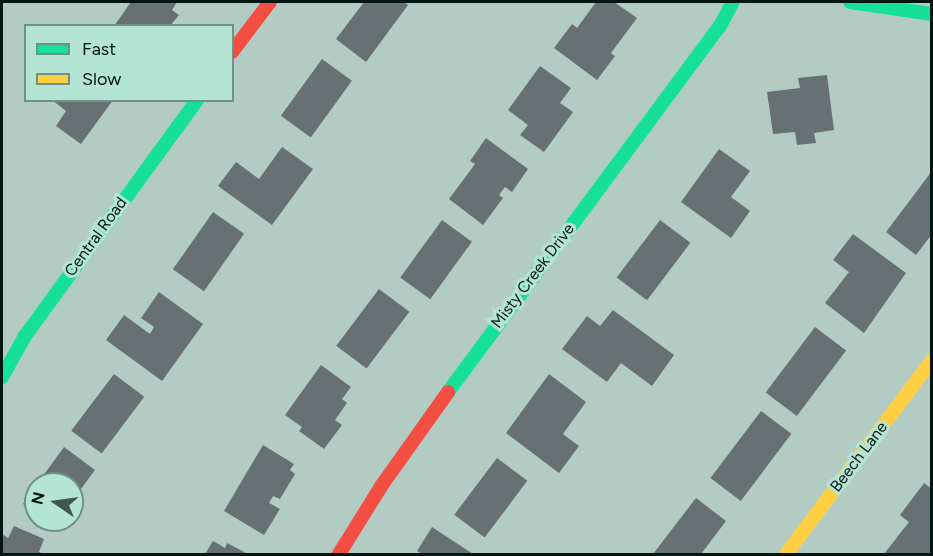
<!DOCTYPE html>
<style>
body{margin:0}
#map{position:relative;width:933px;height:556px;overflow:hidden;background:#b2ccc4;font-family:Figtree,sans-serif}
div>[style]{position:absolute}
.building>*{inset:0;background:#677173;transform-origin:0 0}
.fast>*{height:14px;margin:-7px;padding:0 7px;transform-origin:7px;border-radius:7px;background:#16e098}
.slow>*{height:14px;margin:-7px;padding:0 7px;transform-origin:7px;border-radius:7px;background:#ffcf43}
.jam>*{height:14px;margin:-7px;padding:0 7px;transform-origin:7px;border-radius:7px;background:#f24e42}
span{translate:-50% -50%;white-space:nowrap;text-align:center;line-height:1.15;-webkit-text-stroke:6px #b4e4d4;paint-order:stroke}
.street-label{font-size:16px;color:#041611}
.frame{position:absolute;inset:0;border:3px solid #041611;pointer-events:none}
.legend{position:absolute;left:24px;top:24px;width:210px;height:78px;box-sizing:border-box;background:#b4e4d4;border:2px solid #6e9286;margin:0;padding:8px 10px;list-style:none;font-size:18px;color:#041611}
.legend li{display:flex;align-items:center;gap:12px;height:30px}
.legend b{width:30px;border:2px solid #6e9286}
.north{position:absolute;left:24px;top:472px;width:60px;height:60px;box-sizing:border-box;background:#b4e4d4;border:2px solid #6e9286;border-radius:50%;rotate:283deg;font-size:16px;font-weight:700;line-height:24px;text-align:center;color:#041611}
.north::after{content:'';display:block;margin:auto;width:21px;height:27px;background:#415650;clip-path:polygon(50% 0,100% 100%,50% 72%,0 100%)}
</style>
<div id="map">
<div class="building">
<i style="clip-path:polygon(131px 2px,177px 2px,172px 10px,179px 15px,170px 26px,114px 26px)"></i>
<i style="clip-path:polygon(364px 2px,404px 2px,408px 5px,366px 62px,336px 39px)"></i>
<i style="clip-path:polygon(596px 2px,614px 2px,637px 18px,611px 53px,615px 56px,597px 80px,554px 48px,572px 24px,577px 28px)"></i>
<i style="left:322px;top:59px;width:37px;height:70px;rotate:36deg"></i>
<i style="clip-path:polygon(540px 66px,571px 88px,560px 103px,573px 112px,544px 152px,520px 135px,528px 125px,508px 110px)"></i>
<i style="clip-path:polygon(827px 75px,834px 130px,814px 133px,816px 143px,797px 145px,795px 132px,773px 134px,767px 92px,800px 88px,798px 78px)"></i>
<i style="clip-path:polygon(52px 100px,113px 100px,81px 144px,56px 126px,66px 111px)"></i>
<i style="clip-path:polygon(486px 138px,528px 169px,512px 192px,505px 187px,499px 195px,503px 198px,483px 225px,449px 199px,475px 164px,470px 161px)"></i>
<i style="clip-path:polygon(282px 147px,313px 169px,272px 225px,218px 186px,236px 162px,259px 179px)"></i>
<i style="clip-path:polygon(719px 149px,750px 171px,731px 197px,750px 211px,731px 238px,681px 202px)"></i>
<i style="clip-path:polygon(932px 171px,932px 234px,916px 255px,886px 232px)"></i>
<i style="left:213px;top:212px;width:38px;height:70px;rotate:35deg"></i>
<i style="left:442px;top:220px;width:37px;height:71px;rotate:36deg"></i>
<i style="left:660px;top:220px;width:38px;height:72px;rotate:37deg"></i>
<i style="clip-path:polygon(853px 234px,906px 273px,864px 333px,825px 303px,849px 272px,833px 260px)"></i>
<i style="left:379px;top:289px;width:38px;height:71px;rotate:37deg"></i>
<i style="clip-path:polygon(159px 292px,203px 324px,162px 381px,106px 340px,124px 315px,150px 334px,154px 327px,141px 318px)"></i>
<i style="clip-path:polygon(613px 310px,674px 355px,652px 386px,621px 363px,607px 382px,562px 349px,587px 316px,600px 326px)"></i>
<i style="left:815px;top:327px;width:39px;height:82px;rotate:37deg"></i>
<i style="clip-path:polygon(321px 365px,351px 387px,342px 399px,347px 403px,335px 420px,342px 425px,324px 449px,299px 431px,302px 427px,285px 415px)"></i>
<i style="left:114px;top:374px;width:38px;height:71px;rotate:37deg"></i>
<i style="clip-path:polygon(549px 374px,586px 402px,563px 434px,579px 446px,559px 473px,506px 433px)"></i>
<i style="left:761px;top:411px;width:38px;height:84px;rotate:37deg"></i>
<i style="clip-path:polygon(263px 445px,294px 464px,290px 470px,295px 474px,280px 499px,273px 496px,269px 503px,280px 509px,264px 535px,224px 511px)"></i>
<i style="clip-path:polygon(64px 447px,95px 470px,72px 501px,72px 484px,37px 484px)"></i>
<i style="left:497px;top:458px;width:38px;height:71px;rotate:37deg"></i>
<i style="clip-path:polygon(924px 483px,932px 489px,932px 554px,884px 554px,909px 522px,900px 515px)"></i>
<i style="clip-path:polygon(36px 486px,36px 514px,23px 504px)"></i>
<i style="clip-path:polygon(696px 498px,726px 521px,701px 554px,653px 554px)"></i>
<i style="clip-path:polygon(14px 526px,44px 539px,39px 552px,44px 554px,2px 554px,2px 534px,8px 538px)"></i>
<i style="clip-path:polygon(432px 527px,473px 554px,422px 554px,417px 551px)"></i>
<i style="clip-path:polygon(213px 541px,225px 548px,227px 543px,248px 554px,205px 554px)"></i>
</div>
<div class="fast">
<i style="left:850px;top:2px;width:83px;rotate:8.3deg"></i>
<i style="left:2px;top:377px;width:47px;rotate:-60.7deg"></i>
<i style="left:25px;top:336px;width:292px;rotate:-53.9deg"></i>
<i style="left:448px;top:392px;width:456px;rotate:-53.4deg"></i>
<i style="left:720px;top:26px;width:27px;rotate:-62deg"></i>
</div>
<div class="slow">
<i style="left:786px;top:554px;width:243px;rotate:-53deg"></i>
</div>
<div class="jam">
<i style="left:232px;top:52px;width:63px;rotate:-52.8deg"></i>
<i style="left:339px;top:554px;width:81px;rotate:-58.1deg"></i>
<i style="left:382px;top:485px;width:114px;rotate:-54.6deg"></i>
</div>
<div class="street-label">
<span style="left:96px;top:237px;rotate:-54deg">Central Road</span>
<span style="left:533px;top:276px;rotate:-53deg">Misty Creek Drive</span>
<span style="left:859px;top:457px;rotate:-53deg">Beech Lane</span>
</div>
<div class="frame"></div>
<ul class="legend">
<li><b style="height:8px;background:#16e098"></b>Fast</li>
<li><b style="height:8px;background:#ffcf43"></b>Slow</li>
</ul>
<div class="north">N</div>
</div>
